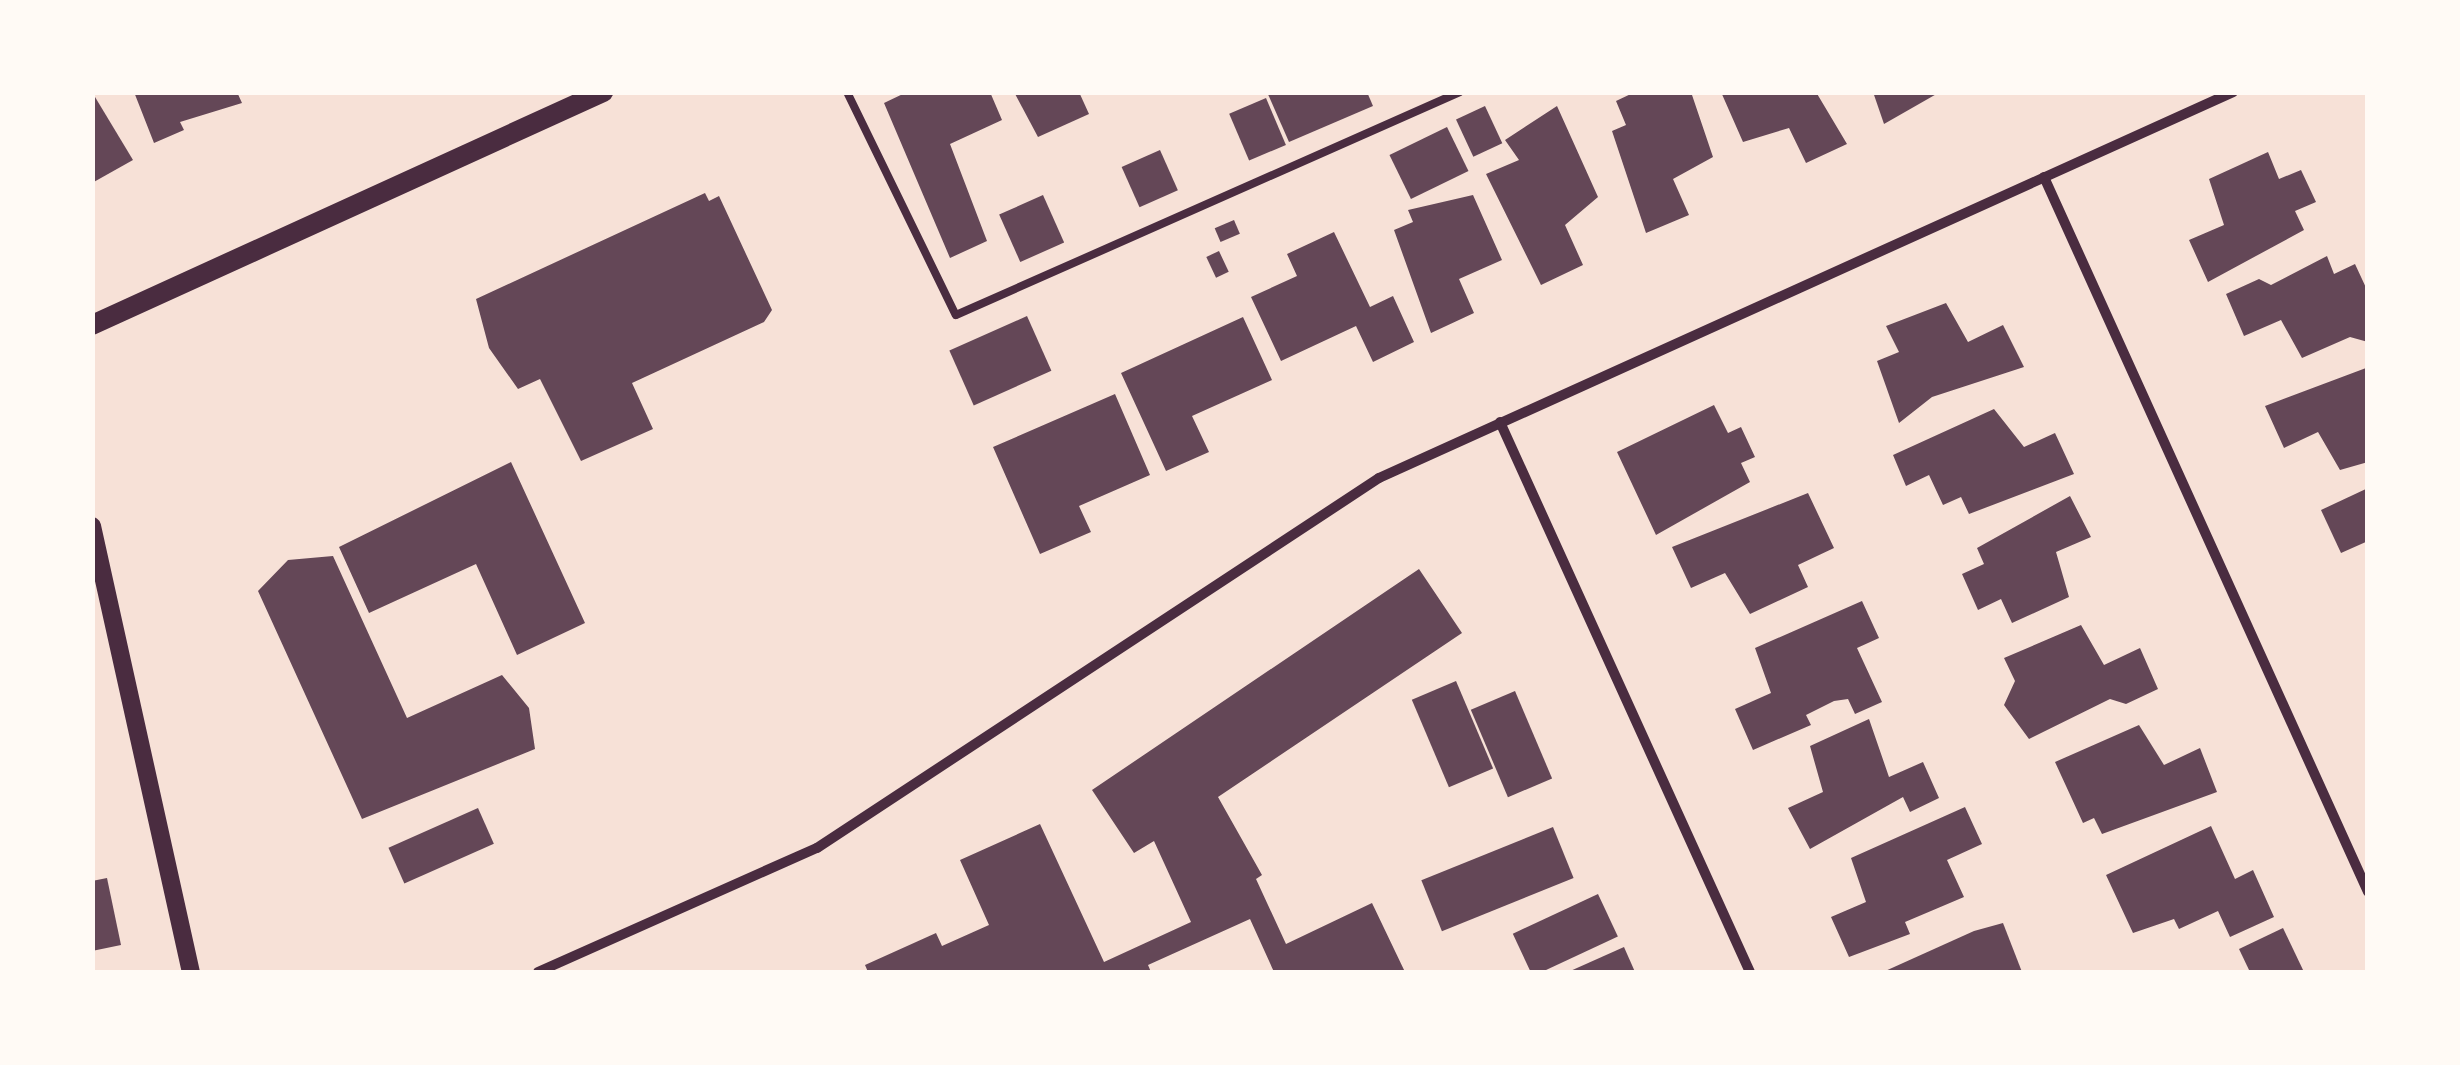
<!DOCTYPE html>
<style>
body{margin:0}
#map{position:relative;width:2460px;height:1065px;overflow:hidden;background:#f7e1d7;font-family:Raleway,sans-serif}
div>[style]{position:absolute}
.building>*{inset:0;background:#644757;transform-origin:0 0}
.service>*{height:8px;margin:-4px;padding:0 4px;transform-origin:4px;border-radius:4px;background:#4a2c40}
.minor>*{height:10px;margin:-5px;padding:0 5px;transform-origin:5px;border-radius:5px;background:#4a2c40}
.tertiary>*{height:18px;margin:-9px;padding:0 9px;transform-origin:9px;border-radius:9px;background:#4a2c40}
.secondary>*{height:20px;margin:-10px;padding:0 10px;transform-origin:10px;border-radius:10px;background:#4a2c40}
span{translate:-50% -50%;white-space:nowrap;text-align:center;line-height:1.15;-webkit-text-stroke:10px #fffaf5;paint-order:stroke}
.frame{position:absolute;inset:0;border:95px solid #fffaf5;pointer-events:none}
</style>
<div id="map">
<div class="building">
<i style="clip-path:polygon(92px 92px,133px 160px,92px 183px)"></i>
<i style="clip-path:polygon(134px 92px,237px 92px,242px 103px,180px 122px,184px 130px,154px 143px)"></i>
<i style="clip-path:polygon(907px 92px,990px 92px,1002px 120px,950px 144px,987px 241px,950px 258px,884px 103px)"></i>
<i style="clip-path:polygon(1014px 92px,1079px 92px,1089px 114px,1038px 137px)"></i>
<i style="clip-path:polygon(1267px 92px,1367px 92px,1373px 106px,1289px 142px)"></i>
<i style="clip-path:polygon(1635px 92px,1691px 92px,1713px 157px,1673px 179px,1689px 215px,1646px 233px,1612px 131px,1626px 125px,1616px 101px)"></i>
<i style="clip-path:polygon(1721px 92px,1816px 92px,1847px 144px,1806px 163px,1789px 128px,1743px 142px)"></i>
<i style="clip-path:polygon(1873px 92px,1940px 92px,1884px 124px)"></i>
<i style="left:1266px;top:98px;width:51px;height:40px;rotate:67deg"></i>
<i style="left:1485px;top:106px;width:41px;height:32px;rotate:65deg"></i>
<i style="clip-path:polygon(1557px 106px,1598px 197px,1565px 225px,1583px 265px,1541px 285px,1486px 174px,1519px 160px,1505px 140px)"></i>
<i style="left:1447px;top:127px;width:49px;height:64px;rotate:64deg"></i>
<i style="left:1160px;top:150px;width:44px;height:42px;rotate:66deg"></i>
<i style="clip-path:polygon(2268px 152px,2279px 179px,2301px 170px,2316px 202px,2295px 211px,2304px 230px,2208px 282px,2189px 240px,2224px 225px,2209px 179px)"></i>
<i style="clip-path:polygon(705px 193px,709px 201px,719px 196px,772px 310px,764px 322px,632px 383px,653px 429px,581px 461px,540px 379px,518px 389px,489px 348px,476px 299px)"></i>
<i style="left:1043px;top:195px;width:52px;height:48px;rotate:66deg"></i>
<i style="clip-path:polygon(1473px 195px,1502px 260px,1459px 279px,1474px 313px,1431px 333px,1394px 230px,1413px 222px,1408px 210px)"></i>
<i style="left:1234px;top:220px;width:15px;height:21px;rotate:67deg"></i>
<i style="clip-path:polygon(1334px 232px,1370px 307px,1393px 296px,1414px 342px,1373px 362px,1356px 326px,1281px 361px,1251px 297px,1297px 276px,1287px 254px)"></i>
<i style="left:1219px;top:251px;width:23px;height:14px;rotate:65deg"></i>
<i style="clip-path:polygon(2327px 256px,2334px 274px,2355px 264px,2368px 292px,2368px 342px,2350px 337px,2302px 358px,2281px 320px,2244px 336px,2226px 294px,2259px 279px,2271px 285px)"></i>
<i style="clip-path:polygon(1946px 303px,1968px 342px,2003px 325px,2024px 367px,1932px 397px,1899px 423px,1877px 361px,1899px 352px,1886px 326px)"></i>
<i style="left:1027px;top:316px;width:60px;height:85px;rotate:66deg"></i>
<i style="clip-path:polygon(1243px 317px,1272px 380px,1192px 416px,1209px 452px,1166px 471px,1121px 373px)"></i>
<i style="clip-path:polygon(2366px 368px,2368px 462px,2340px 470px,2318px 432px,2284px 448px,2265px 406px)"></i>
<i style="clip-path:polygon(1115px 394px,1150px 475px,1079px 506px,1091px 532px,1040px 554px,993px 447px)"></i>
<i style="clip-path:polygon(1714px 405px,1728px 433px,1741px 427px,1755px 457px,1741px 463px,1750px 482px,1656px 535px,1617px 452px)"></i>
<i style="clip-path:polygon(1994px 409px,2024px 447px,2055px 433px,2074px 474px,1969px 514px,1961px 497px,1943px 505px,1929px 475px,1906px 486px,1893px 455px)"></i>
<i style="clip-path:polygon(511px 462px,585px 623px,517px 655px,476px 564px,369px 613px,339px 547px)"></i>
<i style="clip-path:polygon(2368px 488px,2368px 541px,2341px 553px,2321px 510px)"></i>
<i style="clip-path:polygon(1808px 493px,1834px 548px,1798px 565px,1808px 587px,1750px 614px,1725px 573px,1691px 588px,1672px 547px)"></i>
<i style="clip-path:polygon(2070px 496px,2091px 537px,2056px 552px,2069px 597px,2012px 623px,2001px 599px,1978px 610px,1962px 574px,1984px 564px,1977px 548px)"></i>
<i style="clip-path:polygon(333px 556px,407px 718px,502px 675px,529px 708px,535px 749px,362px 819px,258px 591px,288px 560px)"></i>
<i style="clip-path:polygon(1419px 569px,1462px 633px,1218px 797px,1262px 875px,1256px 879px,1286px 944px,1372px 903px,1405px 972px,1274px 972px,1250px 919px,1148px 965px,1151px 972px,868px 972px,865px 965px,936px 933px,942px 946px,989px 925px,960px 860px,1040px 824px,1104px 962px,1191px 922px,1154px 841px,1134px 853px,1092px 790px)"></i>
<i style="clip-path:polygon(1862px 601px,1879px 638px,1857px 648px,1882px 702px,1855px 714px,1848px 699px,1834px 701px,1806px 715px,1811px 725px,1753px 750px,1735px 709px,1771px 693px,1755px 648px)"></i>
<i style="clip-path:polygon(2081px 625px,2104px 665px,2140px 648px,2158px 689px,2126px 704px,2110px 699px,2029px 739px,2004px 705px,2015px 681px,2004px 658px)"></i>
<i style="left:1456px;top:681px;width:95px;height:48px;rotate:67deg"></i>
<i style="left:1515px;top:691px;width:95px;height:48px;rotate:67deg"></i>
<i style="clip-path:polygon(1869px 719px,1889px 777px,1923px 762px,1939px 798px,1910px 812px,1903px 797px,1810px 849px,1788px 808px,1823px 792px,1810px 746px)"></i>
<i style="clip-path:polygon(2139px 725px,2164px 765px,2200px 748px,2217px 792px,2102px 834px,2094px 818px,2083px 823px,2055px 762px)"></i>
<i style="clip-path:polygon(1965px 807px,1982px 844px,1947px 860px,1964px 897px,1905px 922px,1910px 934px,1849px 957px,1831px 917px,1866px 902px,1851px 858px)"></i>
<i style="left:478px;top:808px;width:39px;height:98px;rotate:66deg"></i>
<i style="clip-path:polygon(2211px 826px,2235px 879px,2253px 870px,2274px 917px,2230px 937px,2218px 911px,2179px 929px,2174px 919px,2133px 933px,2106px 875px)"></i>
<i style="left:1553px;top:827px;width:55px;height:142px;rotate:68deg"></i>
<i style="clip-path:polygon(107px 878px,121px 945px,92px 951px,92px 881px)"></i>
<i style="left:1598px;top:894px;width:47px;height:94px;rotate:65deg"></i>
<i style="clip-path:polygon(2003px 923px,2022px 972px,1883px 972px,1974px 931px)"></i>
<i style="clip-path:polygon(2283px 928px,2304px 972px,2250px 972px,2239px 949px)"></i>
<i style="clip-path:polygon(1624px 947px,1635px 972px,1568px 972px)"></i>
</div>
<div class="service">
<i style="left:847px;top:92px;width:248px;rotate:64deg"></i>
<i style="left:956px;top:315px;width:551px;rotate:-23.87deg"></i>
</div>
<div class="minor">
<i style="left:2044px;top:177px;width:785px;rotate:65.62deg"></i>
<i style="left:1500px;top:422px;width:604px;rotate:65.56deg"></i>
<i style="left:538px;top:972px;width:305px;rotate:-24deg"></i>
<i style="left:817px;top:848px;width:673px;rotate:-33.36deg"></i>
<i style="left:1379px;top:478px;width:937px;rotate:-24.32deg"></i>
</div>
<div class="tertiary">
<i style="left:92px;top:526px;width:457px;rotate:77.5deg"></i>
</div>
<div class="secondary">
<i style="left:92px;top:325px;width:562px;rotate:-24.51deg"></i>
</div>
<div class="frame"></div>
</div>
